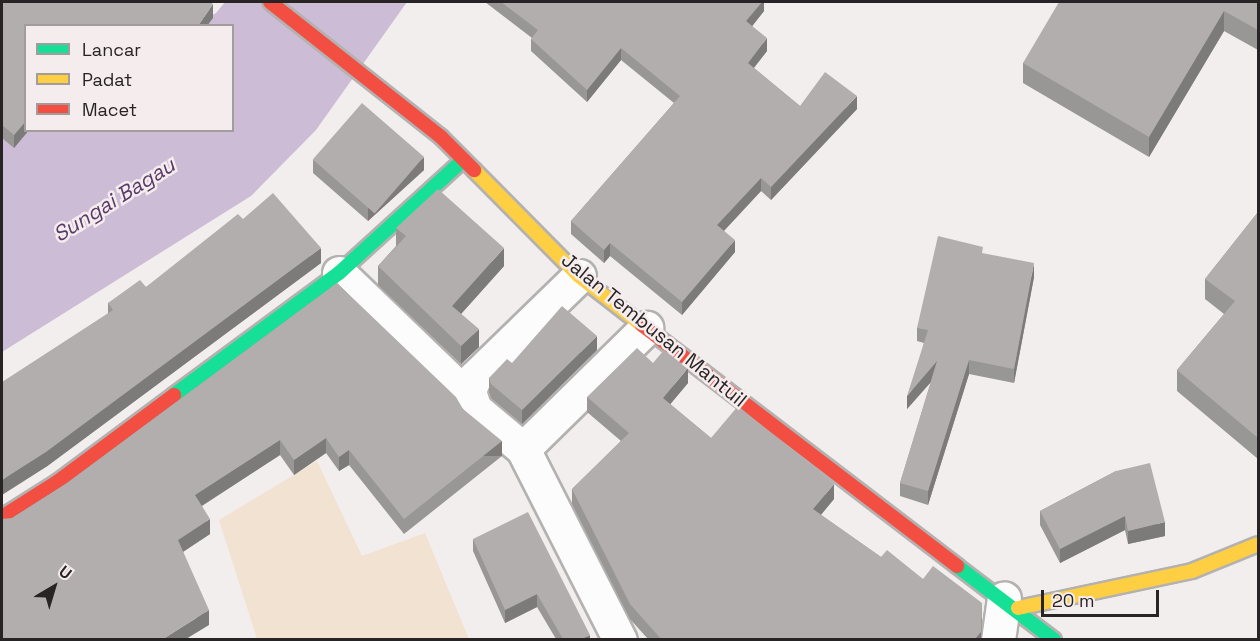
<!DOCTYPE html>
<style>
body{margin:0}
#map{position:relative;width:1260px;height:641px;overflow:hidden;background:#f3eeee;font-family:"Space Grotesk",sans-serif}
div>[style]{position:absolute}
.green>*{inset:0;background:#f1e2d1}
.water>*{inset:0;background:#ccbcd5}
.roads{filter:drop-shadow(2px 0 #b4b1b1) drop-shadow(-2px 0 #b4b1b1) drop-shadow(0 2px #b4b1b1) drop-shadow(0 -2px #b4b1b1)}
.street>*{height:33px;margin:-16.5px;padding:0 16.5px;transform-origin:16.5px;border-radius:16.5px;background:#fdfcfc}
.fast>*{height:14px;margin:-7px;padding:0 7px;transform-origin:7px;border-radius:7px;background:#16e098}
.slow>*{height:14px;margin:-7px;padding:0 7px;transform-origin:7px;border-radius:7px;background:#ffcf43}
.jam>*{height:14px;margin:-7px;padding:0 7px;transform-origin:7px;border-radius:7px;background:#f24e42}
.wall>*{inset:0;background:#999696}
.shaded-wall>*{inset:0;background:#7d7a7a;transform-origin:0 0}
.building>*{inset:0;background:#b2aeae;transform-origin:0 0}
span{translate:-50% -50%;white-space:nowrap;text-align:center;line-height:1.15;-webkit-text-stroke:5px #f5eced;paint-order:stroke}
.street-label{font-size:20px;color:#282425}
.water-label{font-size:21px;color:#583969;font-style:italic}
.frame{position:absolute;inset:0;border:3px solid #282425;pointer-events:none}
.legend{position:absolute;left:24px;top:24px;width:210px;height:108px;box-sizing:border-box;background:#f5eced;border:2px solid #a39c9d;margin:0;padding:8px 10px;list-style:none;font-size:18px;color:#282425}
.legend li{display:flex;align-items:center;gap:12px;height:30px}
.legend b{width:30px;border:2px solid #a39c9d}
.north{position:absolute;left:24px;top:557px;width:60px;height:60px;-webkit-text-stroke:4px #f5eced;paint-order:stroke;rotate:38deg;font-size:16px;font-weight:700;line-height:24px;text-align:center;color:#282425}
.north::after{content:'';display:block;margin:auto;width:21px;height:27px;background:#282425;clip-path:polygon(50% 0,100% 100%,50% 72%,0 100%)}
.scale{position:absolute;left:1041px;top:590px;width:118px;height:27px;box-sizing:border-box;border:3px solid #282425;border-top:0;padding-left:8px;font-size:18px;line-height:21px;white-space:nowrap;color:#282425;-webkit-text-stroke:4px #f5eced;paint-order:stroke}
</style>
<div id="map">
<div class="green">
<i style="clip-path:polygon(317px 461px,362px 556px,425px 533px,469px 639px,257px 639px,219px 520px)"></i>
</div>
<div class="water">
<i style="clip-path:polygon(225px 2px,407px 2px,316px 130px,251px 196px,2px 352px,2px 137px,26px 130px,232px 130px,232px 26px,194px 25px,216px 13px)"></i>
</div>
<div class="roads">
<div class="street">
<i style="left:339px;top:273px;width:182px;rotate:43.9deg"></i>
<i style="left:579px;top:276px;width:146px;rotate:135.8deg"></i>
<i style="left:474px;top:378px;width:14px;rotate:111deg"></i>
<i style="left:469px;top:391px;width:19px;rotate:72deg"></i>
<i style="left:475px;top:409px;width:62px;rotate:39.8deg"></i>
<i style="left:523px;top:449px;width:214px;rotate:63.1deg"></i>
<i style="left:523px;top:449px;width:173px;rotate:-44.5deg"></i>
<i style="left:998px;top:640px;width:42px;rotate:-81.9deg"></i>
</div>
<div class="fast">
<i style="left:174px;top:395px;width:205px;rotate:-36.5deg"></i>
<i style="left:339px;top:273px;width:168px;rotate:-42.3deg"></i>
<i style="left:957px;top:566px;width:122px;rotate:37.3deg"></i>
</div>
<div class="slow">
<i style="left:474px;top:170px;width:149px;rotate:45.3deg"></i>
<i style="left:579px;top:276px;width:80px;rotate:37.9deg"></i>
<i style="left:1018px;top:608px;width:178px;rotate:-12deg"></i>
<i style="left:1192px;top:571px;width:71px;rotate:-22.2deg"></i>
</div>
<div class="jam">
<i style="left:270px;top:2px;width:218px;rotate:38.3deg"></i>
<i style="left:441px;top:137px;width:47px;rotate:45deg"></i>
<i style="left:642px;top:325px;width:397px;rotate:37.4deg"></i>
<i style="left:2px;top:517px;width:65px;rotate:-32.5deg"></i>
<i style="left:57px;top:482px;width:146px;rotate:-36.6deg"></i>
</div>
</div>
<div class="wall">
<i style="clip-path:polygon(2px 2px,213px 18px,26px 26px,26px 130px,29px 130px,14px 148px,2px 138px)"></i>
<i style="clip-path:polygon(485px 2px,764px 2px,764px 11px,752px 26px,767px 51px,754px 68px,800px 106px,857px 109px,771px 200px,761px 191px,724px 231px,735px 252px,682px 315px,610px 256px,604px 263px,571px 234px,571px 221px,674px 103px,621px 60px,587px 102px,531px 51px,531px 39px,532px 38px)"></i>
<i style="clip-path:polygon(1258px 2px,1258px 50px,1224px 31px,1149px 157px,1023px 83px,1023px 63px)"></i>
<i style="clip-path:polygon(313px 160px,424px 170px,368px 221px,313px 173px)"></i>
<i style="clip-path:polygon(1258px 212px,1258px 459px,1177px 391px,1177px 370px,1224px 314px,1205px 299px,1205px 279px)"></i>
<i style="clip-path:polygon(243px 219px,321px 263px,46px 467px,108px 313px,108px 303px,146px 287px)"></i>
<i style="clip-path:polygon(396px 228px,504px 266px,461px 314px,479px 347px,461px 364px,378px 285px,378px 266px,396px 246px)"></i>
<i style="clip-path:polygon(983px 254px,1034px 277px,1014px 383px,969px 374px,928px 505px,900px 496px,900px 483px,931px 382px,907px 409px,924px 343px,917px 341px,917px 328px)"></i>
<i style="clip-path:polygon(337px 283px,463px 409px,502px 456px,404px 534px,349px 465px,339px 471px,326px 453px,294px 475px,280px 455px,202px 506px,210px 534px,183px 552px,209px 625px,12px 518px,67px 483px)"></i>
<i style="clip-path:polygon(597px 350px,522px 424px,491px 398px,489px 391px,489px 378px,512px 363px)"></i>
<i style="clip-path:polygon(688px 383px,670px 404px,711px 438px,834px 499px,821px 515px,881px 557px,923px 579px,982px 618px,981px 639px,648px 639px,630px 619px,572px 504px,572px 489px,621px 441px,587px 412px,587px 397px)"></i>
<i style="clip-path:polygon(1116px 471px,1165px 536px,1128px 544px,1125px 530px,1060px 563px,1040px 525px,1040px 511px)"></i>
<i style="clip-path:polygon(473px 539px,590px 639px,556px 639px,537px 607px,505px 623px,473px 551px)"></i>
</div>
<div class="shaded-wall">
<i style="clip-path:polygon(762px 2px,764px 2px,764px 11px,746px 34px,746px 21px)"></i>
<i style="clip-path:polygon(213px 4px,213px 18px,207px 26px,198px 26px)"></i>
<i style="clip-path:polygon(1224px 11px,1224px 31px,1149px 157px,1149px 137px)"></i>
<i style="clip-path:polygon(767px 38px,767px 51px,748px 75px,748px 63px)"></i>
<i style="clip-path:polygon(621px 48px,621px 60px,587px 102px,587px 90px)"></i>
<i style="clip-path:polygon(857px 96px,857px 109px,771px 200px,771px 187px)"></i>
<i style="clip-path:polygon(26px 121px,26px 130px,29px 130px,14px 148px,14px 135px)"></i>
<i style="clip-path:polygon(424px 157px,424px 170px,368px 221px,368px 207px)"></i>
<i style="clip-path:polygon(761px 178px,761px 191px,717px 238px,717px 225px)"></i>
<i style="clip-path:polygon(735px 240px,735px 252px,682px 315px,682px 302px)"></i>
<i style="clip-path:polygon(610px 243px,610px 256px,604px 263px,604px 250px)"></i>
<i style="clip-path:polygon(321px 248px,321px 263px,46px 467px,2px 495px,2px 480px)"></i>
<i style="clip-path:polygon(504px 248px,504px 266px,452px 324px,452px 306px)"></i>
<i style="clip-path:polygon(1034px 263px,1034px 277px,1014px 383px,1014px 369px)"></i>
<i style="clip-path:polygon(479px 329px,479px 347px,461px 364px,461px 346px)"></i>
<i style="clip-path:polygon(597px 336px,597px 350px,522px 424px,522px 410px)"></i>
<i style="clip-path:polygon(969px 360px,969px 374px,928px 505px,928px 491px)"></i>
<i style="clip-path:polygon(937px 361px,937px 375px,907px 409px,907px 396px)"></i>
<i style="clip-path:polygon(688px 368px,688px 383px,663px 413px,663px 398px)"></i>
<i style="clip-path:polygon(326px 438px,326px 453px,294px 475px,294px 460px)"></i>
<i style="clip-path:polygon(280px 440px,280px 455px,195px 510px,195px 495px)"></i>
<i style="left:502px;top:441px;width:15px;height:125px;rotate:90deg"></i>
<i style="clip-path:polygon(349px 450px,349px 465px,339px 471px,339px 457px)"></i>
<i style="clip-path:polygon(834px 484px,834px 499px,813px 524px,813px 509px)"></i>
<i style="clip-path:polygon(1125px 516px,1125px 530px,1060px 563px,1060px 549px)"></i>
<i style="clip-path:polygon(210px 519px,210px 534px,178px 555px,178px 540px)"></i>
<i style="clip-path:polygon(1165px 522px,1165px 536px,1128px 544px,1128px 531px)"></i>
<i style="clip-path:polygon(537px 594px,537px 607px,505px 623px,505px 610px)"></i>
<i style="clip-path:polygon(982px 603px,981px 639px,975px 639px)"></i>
<i style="clip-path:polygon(209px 610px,209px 625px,186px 639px,163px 639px)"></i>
<i style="clip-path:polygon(590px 635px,590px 639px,582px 639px)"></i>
</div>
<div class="building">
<i style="clip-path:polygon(2px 2px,210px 2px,213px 4px,198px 26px,26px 26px,26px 121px,14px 135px,2px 125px,2px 79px,3px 78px,2px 77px)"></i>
<i style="clip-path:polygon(501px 2px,762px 2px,746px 21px,767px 38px,748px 63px,800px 106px,825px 72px,857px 96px,771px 187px,761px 178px,717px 225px,735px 240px,682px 302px,610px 243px,604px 250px,571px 221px,680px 96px,621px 48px,587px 90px,531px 39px,538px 30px)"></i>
<i style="clip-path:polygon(1059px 2px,1258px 2px,1258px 30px,1224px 11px,1149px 137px,1023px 63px)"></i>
<i style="left:362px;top:103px;width:82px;height:75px;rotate:41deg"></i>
<i style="clip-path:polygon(438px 189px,504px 248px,452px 306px,479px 329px,461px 346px,378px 266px,406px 236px,396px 228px)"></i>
<i style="clip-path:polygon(273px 193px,321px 248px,46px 452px,2px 480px,2px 382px,113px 310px,108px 303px,140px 280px,146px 287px,238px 214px,243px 219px)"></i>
<i style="clip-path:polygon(1258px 212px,1258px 438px,1177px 370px,1235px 301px,1205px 279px)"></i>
<i style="clip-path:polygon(938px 236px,983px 247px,982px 253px,1034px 263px,1014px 369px,969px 360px,928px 491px,900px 483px,937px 361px,907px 396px,928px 330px,917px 328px)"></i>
<i style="clip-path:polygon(337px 283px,456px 397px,463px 409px,502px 441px,404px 519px,349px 450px,339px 457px,326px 438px,294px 460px,280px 440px,195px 495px,210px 519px,178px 540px,209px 610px,163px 639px,2px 639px,2px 519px,12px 518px,67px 483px)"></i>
<i style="clip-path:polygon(562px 306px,597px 336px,522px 410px,491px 384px,489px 378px,507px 359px,512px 363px)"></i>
<i style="clip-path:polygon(637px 348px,653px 363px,664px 350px,688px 368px,663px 398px,711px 438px,738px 406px,834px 484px,813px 509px,881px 557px,887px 550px,923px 579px,933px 566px,982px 603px,981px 632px,975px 639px,661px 639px,630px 604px,572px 489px,629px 433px,587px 397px)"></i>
<i style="clip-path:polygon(1150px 463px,1165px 522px,1128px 531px,1125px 516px,1060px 549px,1040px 511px,1116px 471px)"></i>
<i style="clip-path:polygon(528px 512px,590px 635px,582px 639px,563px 639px,537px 594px,505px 610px,473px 539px)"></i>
</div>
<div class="street-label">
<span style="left:654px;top:330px;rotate:39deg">Jalan Tembusan Mantuil</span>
</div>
<div class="water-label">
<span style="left:114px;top:200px;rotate:-32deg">Sungai Bagau</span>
</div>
<div class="frame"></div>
<ul class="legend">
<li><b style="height:8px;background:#16e098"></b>Lancar</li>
<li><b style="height:8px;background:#ffcf43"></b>Padat</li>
<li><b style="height:8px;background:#f24e42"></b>Macet</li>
</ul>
<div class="north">U</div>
<div class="scale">20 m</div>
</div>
